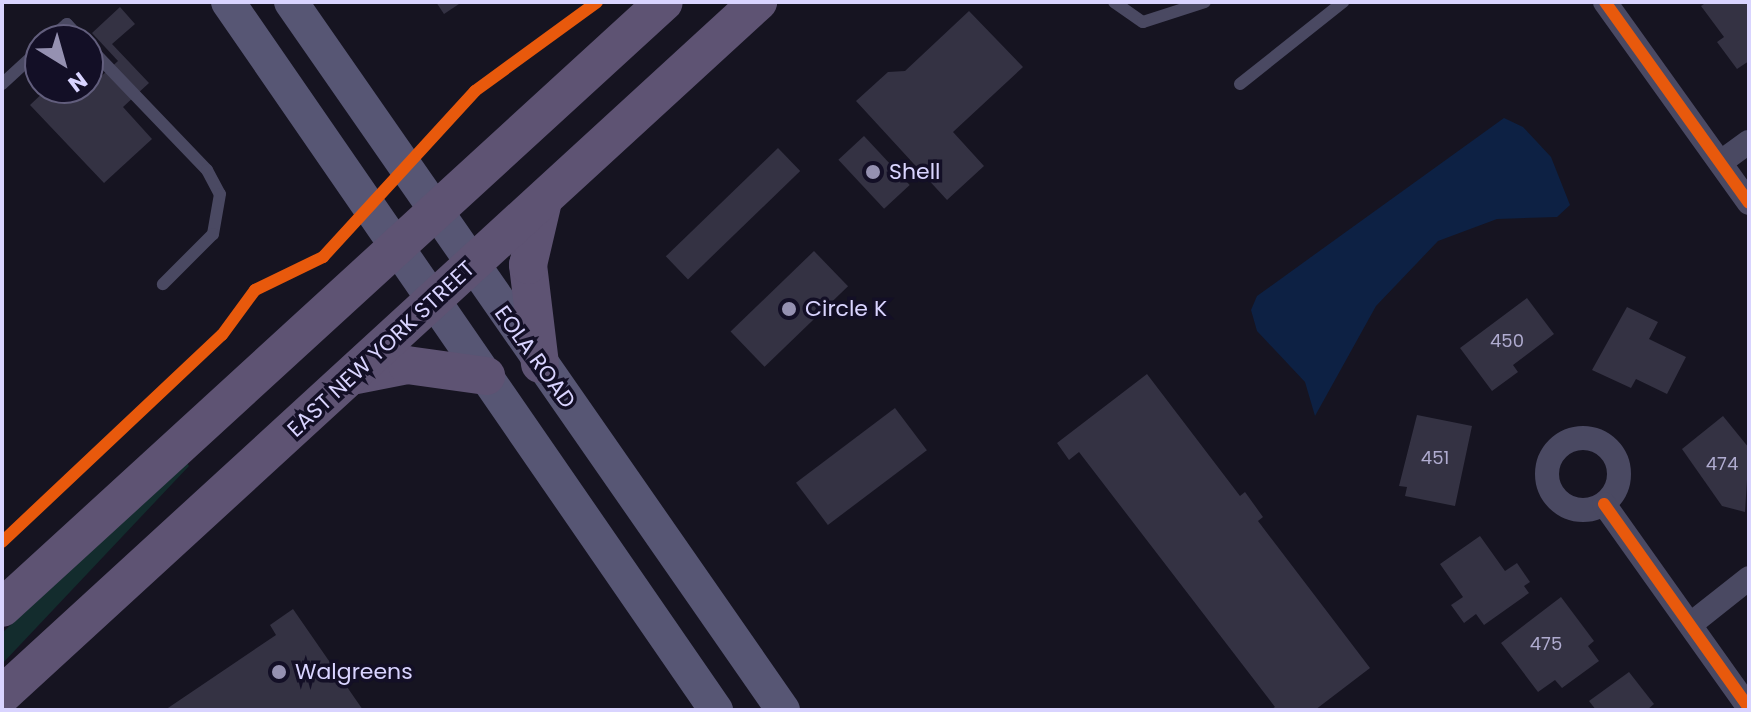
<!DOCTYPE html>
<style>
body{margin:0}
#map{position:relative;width:1751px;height:712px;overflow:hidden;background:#161421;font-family:Poppins,sans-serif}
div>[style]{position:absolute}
.green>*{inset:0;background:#132c2d}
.water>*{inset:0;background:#0d2144}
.building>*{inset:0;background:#343243;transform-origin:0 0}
.lane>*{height:12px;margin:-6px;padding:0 6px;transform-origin:6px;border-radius:6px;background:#4a4962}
.street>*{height:24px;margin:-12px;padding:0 12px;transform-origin:12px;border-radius:12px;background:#4a4962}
.street>.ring{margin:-12px;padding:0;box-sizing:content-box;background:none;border:24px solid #4a4962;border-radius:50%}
.secondary>*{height:34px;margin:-17px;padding:0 17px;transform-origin:17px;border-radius:17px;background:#575674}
.primary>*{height:38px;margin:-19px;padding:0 19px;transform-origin:19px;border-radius:19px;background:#5e5373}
.cycleway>*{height:12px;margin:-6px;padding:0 6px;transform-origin:6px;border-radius:6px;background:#e8590c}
.dots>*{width:22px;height:22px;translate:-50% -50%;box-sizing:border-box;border:4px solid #130f26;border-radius:50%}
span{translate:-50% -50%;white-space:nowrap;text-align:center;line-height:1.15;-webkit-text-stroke:7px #130f26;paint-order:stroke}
.number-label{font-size:18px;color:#b0acd0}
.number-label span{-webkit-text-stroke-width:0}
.poi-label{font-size:22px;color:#d9d4ff}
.left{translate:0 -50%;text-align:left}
.street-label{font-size:22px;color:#d9d4ff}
.frame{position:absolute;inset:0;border:4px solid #d9d4ff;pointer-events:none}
.north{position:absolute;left:24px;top:24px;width:80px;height:80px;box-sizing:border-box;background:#130f26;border:2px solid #625e7d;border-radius:50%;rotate:143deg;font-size:22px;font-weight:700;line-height:32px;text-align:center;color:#d9d4ff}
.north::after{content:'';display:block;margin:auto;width:28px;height:36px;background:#9591b1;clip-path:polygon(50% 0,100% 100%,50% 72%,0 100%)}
</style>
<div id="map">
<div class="green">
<i style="clip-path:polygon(187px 463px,189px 466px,2px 664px,2px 633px)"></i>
</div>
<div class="water">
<i style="clip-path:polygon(1504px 118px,1523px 127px,1551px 157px,1570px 205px,1557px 217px,1497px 219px,1438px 241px,1376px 306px,1315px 416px,1305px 382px,1257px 331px,1251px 310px,1257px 296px)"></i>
</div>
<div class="building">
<i style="clip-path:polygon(436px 2px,462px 2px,444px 14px)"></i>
<i style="clip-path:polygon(1707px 2px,1749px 2px,1749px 61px,1737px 69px,1717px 42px,1724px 37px,1701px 6px)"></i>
<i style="clip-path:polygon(120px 7px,135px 24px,112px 44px,149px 83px,123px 107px,152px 139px,104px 183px,30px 105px,48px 88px,88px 88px,88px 72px,96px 81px,118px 61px,92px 33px)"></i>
<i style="clip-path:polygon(969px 11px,1023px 67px,953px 132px,984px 166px,947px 200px,856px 101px,888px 72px,905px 71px)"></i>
<i style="left:864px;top:136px;width:67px;height:35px;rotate:47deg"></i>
<i style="left:778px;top:148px;width:32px;height:156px;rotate:46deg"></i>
<i style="left:814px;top:251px;width:49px;height:116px;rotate:46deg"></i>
<i style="clip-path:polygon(1527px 298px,1554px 334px,1513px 365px,1518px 372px,1492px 391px,1460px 348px)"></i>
<i style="clip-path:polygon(1627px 307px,1658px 322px,1649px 339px,1686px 357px,1667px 394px,1636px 379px,1631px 388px,1592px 370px)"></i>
<i style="clip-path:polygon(1147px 374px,1240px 496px,1245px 492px,1263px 517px,1258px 521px,1370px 668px,1315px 710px,1270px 710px,1275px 707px,1079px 452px,1069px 460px,1057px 443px)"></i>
<i style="left:895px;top:408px;width:53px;height:124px;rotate:53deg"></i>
<i style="clip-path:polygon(1417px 415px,1472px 426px,1455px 506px,1405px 496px,1407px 487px,1399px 486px)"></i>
<i style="clip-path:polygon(1723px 416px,1749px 448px,1745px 512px,1722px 506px,1682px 449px)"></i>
<i style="clip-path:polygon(1480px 536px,1505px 571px,1517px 563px,1530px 582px,1524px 586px,1529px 593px,1484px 625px,1476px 614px,1464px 623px,1451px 605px,1463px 597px,1440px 564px)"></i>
<i style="clip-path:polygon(1561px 597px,1594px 641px,1588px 646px,1599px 661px,1562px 688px,1555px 680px,1538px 692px,1501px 643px)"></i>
<i style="clip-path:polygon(293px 609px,363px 710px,165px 710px,276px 635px,270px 625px)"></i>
<i style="clip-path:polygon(1629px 672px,1654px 704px,1647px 710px,1596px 710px,1589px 701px)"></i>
</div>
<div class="lane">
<i style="left:1114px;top:2px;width:35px;rotate:35deg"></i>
<i style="left:1143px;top:22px;width:65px;rotate:-17.9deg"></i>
<i style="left:49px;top:40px;width:24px;rotate:-42deg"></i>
<i style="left:67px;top:24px;width:22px;rotate:47deg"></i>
<i style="left:88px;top:46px;width:172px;rotate:46.2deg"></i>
<i style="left:207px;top:170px;width:27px;rotate:62deg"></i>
<i style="left:220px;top:194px;width:41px;rotate:99.9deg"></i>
<i style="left:213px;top:234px;width:71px;rotate:135deg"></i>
<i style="left:2px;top:84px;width:52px;rotate:-42.6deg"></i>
<i style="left:1240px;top:84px;width:132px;rotate:-38.5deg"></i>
</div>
<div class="street">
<i style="left:1605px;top:2px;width:247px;rotate:54.4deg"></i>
<i style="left:1721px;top:162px;width:34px;rotate:-36deg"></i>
<i class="ring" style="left:1547px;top:438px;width:48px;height:48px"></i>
<i style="left:1604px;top:504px;width:250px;rotate:54.6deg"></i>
<i style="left:1691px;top:624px;width:74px;rotate:-38.4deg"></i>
</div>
<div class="secondary">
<i style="left:228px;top:2px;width:860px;rotate:55.42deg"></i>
<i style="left:291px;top:2px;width:862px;rotate:55.2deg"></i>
</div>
<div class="primary">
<i style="left:540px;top:364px;width:100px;rotate:-96.9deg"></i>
<i style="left:528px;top:265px;width:66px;rotate:-76.8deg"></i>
<i style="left:351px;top:376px;width:57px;rotate:-11.1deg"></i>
<i style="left:407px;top:365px;width:80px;rotate:7.9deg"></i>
<i style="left:2px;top:608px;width:897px;rotate:-42.47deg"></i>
<i style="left:2px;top:695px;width:1026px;rotate:-42.51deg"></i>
</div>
<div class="cycleway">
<i style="left:1605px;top:2px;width:247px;rotate:54.4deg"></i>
<i style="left:1604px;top:504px;width:250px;rotate:54.6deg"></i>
<i style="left:2px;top:542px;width:302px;rotate:-43.3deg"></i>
<i style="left:222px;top:335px;width:56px;rotate:-53.7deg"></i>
<i style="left:255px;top:290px;width:76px;rotate:-25.9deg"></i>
<i style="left:323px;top:257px;width:225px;rotate:-47.5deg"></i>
<i style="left:475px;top:91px;width:151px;rotate:-36.1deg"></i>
</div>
<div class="dots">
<i style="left:873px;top:172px;background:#9591b1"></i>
<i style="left:789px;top:309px;background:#9591b1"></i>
<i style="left:279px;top:672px;background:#9591b1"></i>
</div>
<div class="number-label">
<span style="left:1507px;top:341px">450</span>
<span style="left:1435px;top:458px">451</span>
<span style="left:1722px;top:464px">474</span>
<span style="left:1546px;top:644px">475</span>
</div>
<div class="poi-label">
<span class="left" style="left:889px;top:172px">Shell</span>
<span class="left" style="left:805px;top:309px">Circle K</span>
<span class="left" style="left:295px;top:672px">Walgreens</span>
</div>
<div class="street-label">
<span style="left:381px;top:349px;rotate:-43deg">EAST NEW YORK STREET</span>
<span style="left:535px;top:357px;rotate:54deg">EOLA ROAD</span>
</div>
<div class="frame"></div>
<div class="north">N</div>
</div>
